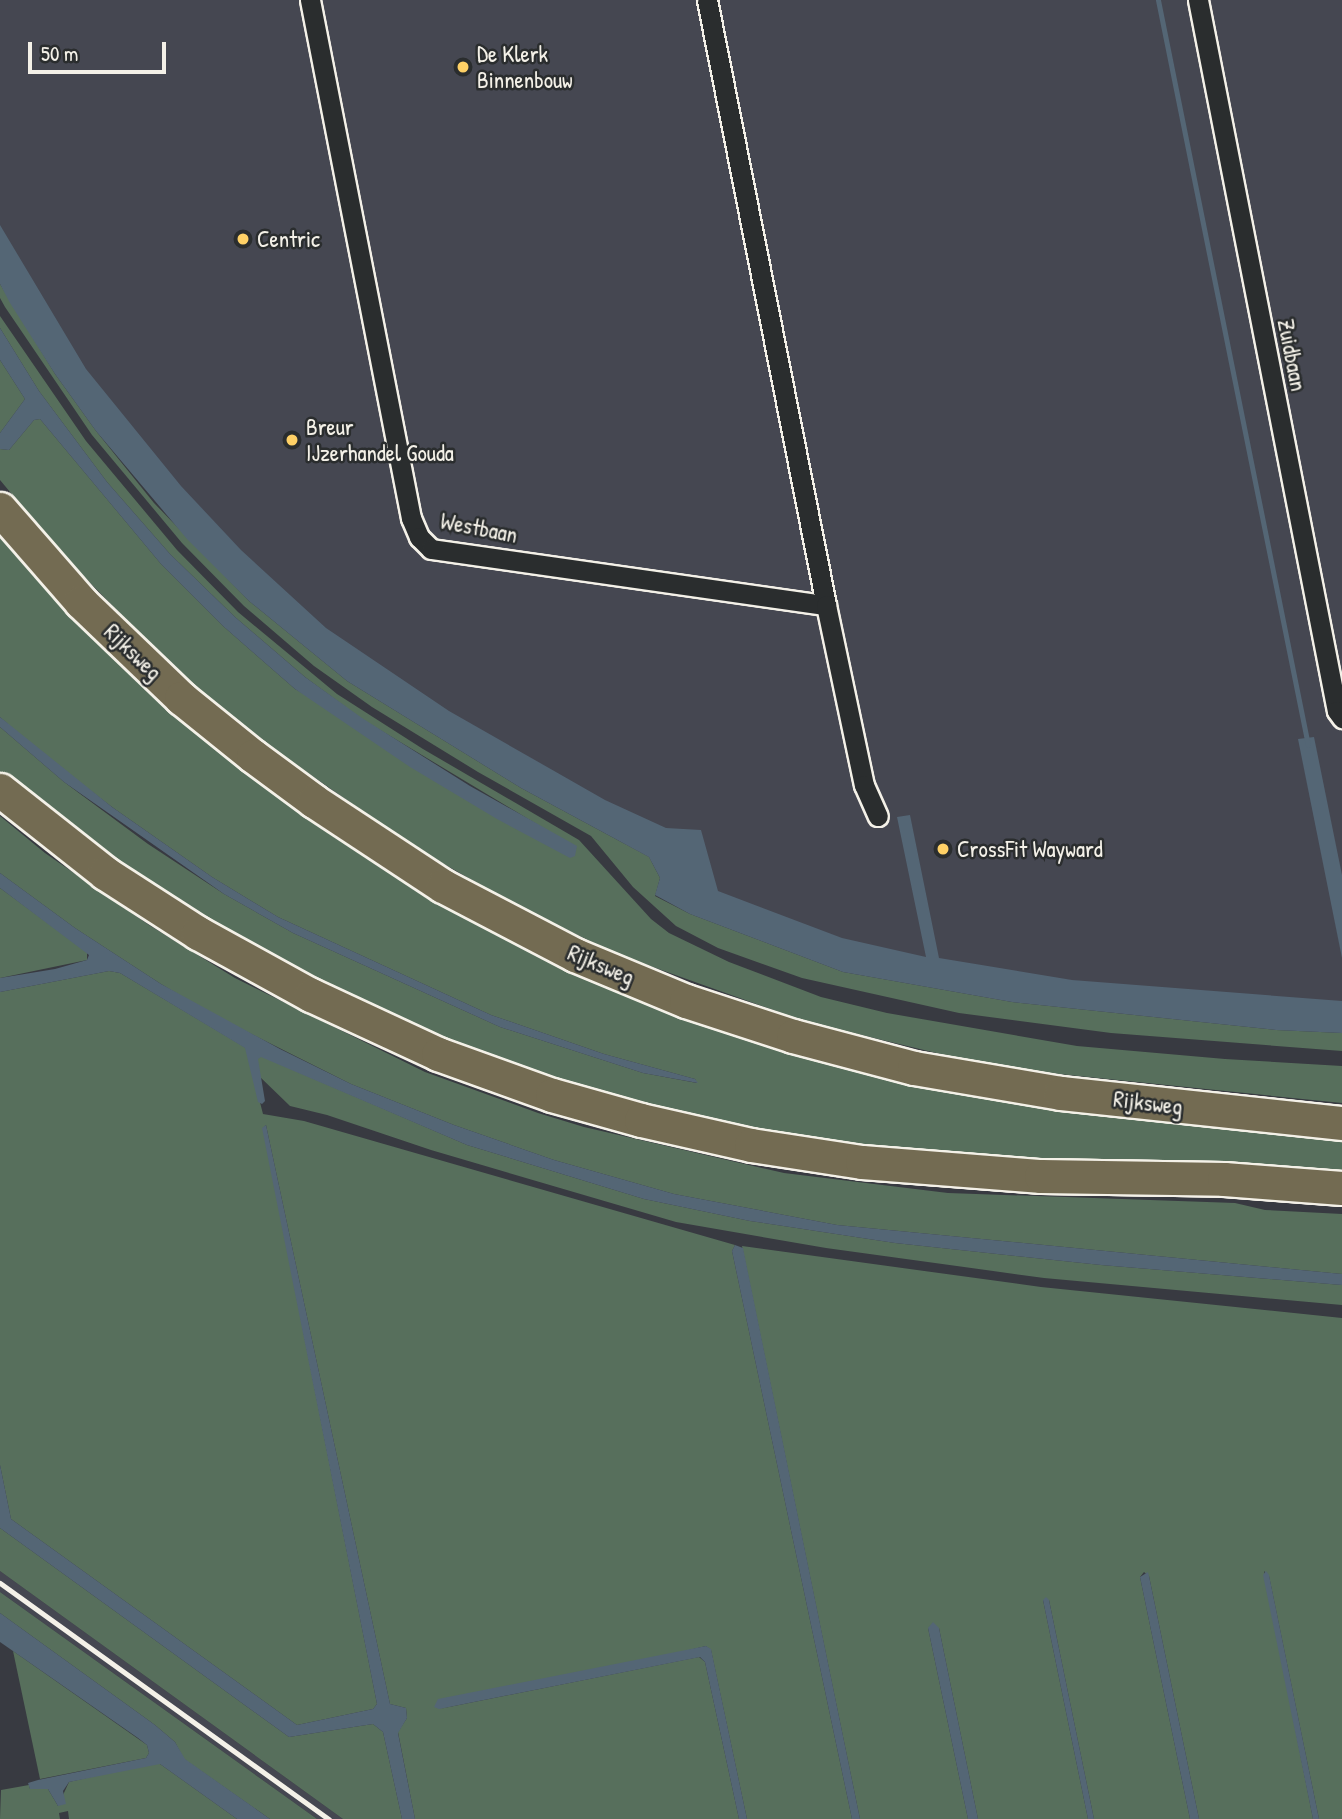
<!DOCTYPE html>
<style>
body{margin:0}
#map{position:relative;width:1342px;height:1819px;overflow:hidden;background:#383a41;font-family:"Patrick Hand",sans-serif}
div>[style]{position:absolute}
.built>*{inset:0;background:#454751}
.green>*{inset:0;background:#576f5c}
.water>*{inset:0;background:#546675}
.stream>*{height:5px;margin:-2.5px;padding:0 2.5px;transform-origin:2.5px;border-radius:2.5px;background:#546675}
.roads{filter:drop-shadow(2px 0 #f4f1e8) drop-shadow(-2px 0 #f4f1e8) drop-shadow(0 2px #f4f1e8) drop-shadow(0 -2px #f4f1e8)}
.street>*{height:19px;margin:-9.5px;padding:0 9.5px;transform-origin:9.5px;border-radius:9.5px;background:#2a2d2e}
.highway>*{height:33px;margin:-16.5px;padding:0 16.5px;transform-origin:16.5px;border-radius:16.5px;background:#736b52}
.rail>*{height:5px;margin:-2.5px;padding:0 2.5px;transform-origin:2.5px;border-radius:2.5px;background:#f4f1e8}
.dots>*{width:19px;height:19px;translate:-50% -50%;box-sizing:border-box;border:4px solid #2a2d2e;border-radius:50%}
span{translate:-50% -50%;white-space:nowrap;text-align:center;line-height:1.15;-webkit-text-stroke:5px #2a2d2e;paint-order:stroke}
.poi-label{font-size:23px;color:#f4f1e8}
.left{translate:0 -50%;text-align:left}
.street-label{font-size:23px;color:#f4f1e8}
.scale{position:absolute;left:28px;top:42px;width:138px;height:32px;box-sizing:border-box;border:4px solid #f4f1e8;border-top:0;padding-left:9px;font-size:21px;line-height:24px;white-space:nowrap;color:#f4f1e8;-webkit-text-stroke:5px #2a2d2e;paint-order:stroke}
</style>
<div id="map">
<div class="built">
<i style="clip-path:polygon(0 0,1342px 0,1342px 1014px,827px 950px,686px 885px,334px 650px,122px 441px,0 251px)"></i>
<i style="clip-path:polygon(0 1571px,343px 1819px,317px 1819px,0 1592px)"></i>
</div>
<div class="green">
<i style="clip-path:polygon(0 284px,55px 374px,96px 431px,154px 503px,249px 601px,347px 681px,521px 788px,649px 857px,660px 878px,655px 896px,690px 914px,843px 972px,1012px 1002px,1276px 1030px,1342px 1033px,1342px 1051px,1111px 1033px,959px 1013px,802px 978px,718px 948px,676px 926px,633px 887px,591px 836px,478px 772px,372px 707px,314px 666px,244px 606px,182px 543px,92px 435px,5px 307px,0 298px)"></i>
<i style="clip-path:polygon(0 316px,86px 441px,177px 550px,238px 612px,337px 694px,423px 749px,579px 840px,651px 919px,669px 933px,729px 962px,821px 997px,887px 1013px,1077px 1046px,1225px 1059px,1342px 1066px,1342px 1103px,1039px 1072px,949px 1056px,807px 1022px,614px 953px,507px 900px,416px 848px,282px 755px,195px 686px,143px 637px,61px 553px,0 480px,0 449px,9px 450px,34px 420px,40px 419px,161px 564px,223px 626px,295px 689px,578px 849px,362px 719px,305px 677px,235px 617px,170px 554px,107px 482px,39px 391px,0 328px)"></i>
<i style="clip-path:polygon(0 360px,25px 399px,0 433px)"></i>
<i style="clip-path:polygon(0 534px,64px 609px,188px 726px,286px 803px,381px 867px,439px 900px,686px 1014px,1342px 1134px,1342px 1171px,925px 1156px,715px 1126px,504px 1066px,393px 1020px,255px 951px,118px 865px,0 773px,0 727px,64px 782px,148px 844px,224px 894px,293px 933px,500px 1027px,643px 1073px,697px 1083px,695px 1079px,604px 1054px,491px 1015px,278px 917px,212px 877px,112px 807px,35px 748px,0 717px)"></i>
<i style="clip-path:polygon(0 816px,45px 853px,149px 925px,235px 978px,425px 1072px,538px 1113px,584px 1127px,784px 1173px,948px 1193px,1235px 1203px,1265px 1210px,1342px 1214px,1342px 1274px,837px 1225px,674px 1194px,554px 1160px,454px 1125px,351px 1084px,210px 1013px,161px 984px,75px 928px,0 873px)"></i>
<i style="clip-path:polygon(0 888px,87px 952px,87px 960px,0 978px)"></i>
<i style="clip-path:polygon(109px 971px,120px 973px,246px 1048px,263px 1114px,304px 1121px,735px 1245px,732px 1251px,852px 1819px,747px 1819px,711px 1650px,706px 1646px,439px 1709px,699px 1657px,705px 1662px,739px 1819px,415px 1819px,398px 1732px,407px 1718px,406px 1708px,390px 1704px,266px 1125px,263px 1128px,377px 1704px,373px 1709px,297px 1725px,11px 1519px,0 1465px,0 992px)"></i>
<i style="clip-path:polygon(254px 1053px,467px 1145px,644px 1199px,750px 1221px,895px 1243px,1101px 1265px,1342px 1285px,1342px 1305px,1044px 1278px,826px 1248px,676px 1222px,431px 1150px,327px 1115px,290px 1106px,257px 1074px)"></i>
<i style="clip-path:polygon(742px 1246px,1041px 1287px,1342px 1318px,1342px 1819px,1319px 1819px,1269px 1576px,1264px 1571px,1313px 1819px,1199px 1819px,1149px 1576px,1144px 1572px,1140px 1577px,1190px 1819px,1094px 1819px,1049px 1600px,1043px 1600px,1088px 1819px,978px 1819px,939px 1628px,928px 1628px,968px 1819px,860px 1819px)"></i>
<i style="clip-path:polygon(0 1528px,289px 1737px,373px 1724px,383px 1732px,402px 1819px,343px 1819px,0 1571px)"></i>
<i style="clip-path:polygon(0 1592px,317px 1819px,270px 1819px,184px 1759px,175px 1742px,155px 1725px,0 1613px)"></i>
<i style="clip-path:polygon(13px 1651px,147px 1745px,149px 1753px,146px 1758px,40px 1779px)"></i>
<i style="clip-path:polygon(152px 1763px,160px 1764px,237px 1819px,69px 1819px,68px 1811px,59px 1813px,60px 1819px,0 1819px,1px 1790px,29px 1785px,30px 1789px,48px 1789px,58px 1806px,69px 1782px)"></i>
</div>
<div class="water">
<i style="clip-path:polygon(0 225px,86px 369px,181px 486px,241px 550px,326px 628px,449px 711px,605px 800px,666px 828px,701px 830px,718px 891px,842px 938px,926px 957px,897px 817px,910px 815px,939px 958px,1072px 980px,1342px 1001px,1342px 1033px,1276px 1030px,1012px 1002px,843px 972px,690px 914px,655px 895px,660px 878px,649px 857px,521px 788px,347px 681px,249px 601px,187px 539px,96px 431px,55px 374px,10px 303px,0 284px)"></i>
<i style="clip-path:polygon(0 328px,39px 391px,107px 482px,170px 554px,235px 617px,305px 677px,362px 718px,470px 786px,577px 846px,575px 856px,570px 858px,497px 819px,410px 767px,295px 689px,223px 626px,161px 564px,40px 419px,34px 420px,9px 450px,0 449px,0 433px,25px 399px,0 360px)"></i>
<i style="clip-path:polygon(0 717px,112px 807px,212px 877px,278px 917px,491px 1015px,604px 1054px,695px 1079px,698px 1083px,643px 1073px,500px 1027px,293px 933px,224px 894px,64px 782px,0 727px)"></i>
<i style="clip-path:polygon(1314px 737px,1342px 875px,1342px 958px,1298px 739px)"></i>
<i style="clip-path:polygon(0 873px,75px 928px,161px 984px,280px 1049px,351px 1084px,454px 1125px,554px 1160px,674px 1194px,837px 1225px,1342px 1274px,1342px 1285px,1101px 1265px,895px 1243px,750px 1221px,644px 1199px,467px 1145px,261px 1057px,258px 1059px,265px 1101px,262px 1104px,258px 1102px,245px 1048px,120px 973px,109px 971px,0 992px,0 978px,55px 969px,87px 960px,89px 955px,0 888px)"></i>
<i style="clip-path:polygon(266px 1125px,390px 1704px,406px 1708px,407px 1718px,398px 1733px,415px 1819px,402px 1819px,383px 1732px,373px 1724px,289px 1737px,0 1528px,0 1465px,11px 1519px,297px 1725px,373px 1709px,377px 1704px,262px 1128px)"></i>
<i style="clip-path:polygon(735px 1245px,743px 1248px,860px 1819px,852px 1819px,732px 1251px)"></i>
<i style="clip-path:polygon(1266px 1571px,1269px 1575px,1319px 1819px,1313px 1819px,1263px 1575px)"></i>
<i style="clip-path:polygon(1148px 1572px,1149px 1576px,1199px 1819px,1190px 1819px,1140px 1577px)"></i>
<i style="clip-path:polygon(1046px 1597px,1049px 1600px,1094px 1819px,1088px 1819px,1043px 1600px)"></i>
<i style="clip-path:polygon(0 1613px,155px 1725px,175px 1742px,185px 1759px,270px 1819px,237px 1819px,160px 1764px,69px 1782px,63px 1791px,66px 1804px,58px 1806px,48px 1789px,30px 1789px,28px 1783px,38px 1780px,146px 1758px,149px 1753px,147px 1745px,138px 1738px,0 1642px)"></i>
<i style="clip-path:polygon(933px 1622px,939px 1628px,978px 1819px,968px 1819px,928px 1628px)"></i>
<i style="clip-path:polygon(706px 1646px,711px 1649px,747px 1819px,739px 1819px,705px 1662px,700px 1657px,439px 1709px,434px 1707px,438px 1699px)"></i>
</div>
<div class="stream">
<i style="left:1158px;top:0;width:760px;rotate:78.62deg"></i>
</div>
<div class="roads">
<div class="street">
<i style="left:310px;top:0;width:528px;rotate:78.97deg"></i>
<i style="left:411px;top:518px;width:21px;rotate:67deg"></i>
<i style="left:419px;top:537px;width:17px;rotate:45deg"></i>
<i style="left:431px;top:549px;width:399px;rotate:8.1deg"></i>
<i style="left:707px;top:0;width:617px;rotate:78.87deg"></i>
<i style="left:826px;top:605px;width:184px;rotate:78.1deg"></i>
<i style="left:864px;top:785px;width:34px;rotate:66deg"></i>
<i style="left:1198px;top:0;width:724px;rotate:78.94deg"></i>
<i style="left:1337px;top:711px;width:9px;rotate:54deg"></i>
</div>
<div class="highway">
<i style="left:0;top:509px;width:123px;rotate:48.9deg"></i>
<i style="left:81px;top:602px;width:139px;rotate:43.8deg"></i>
<i style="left:181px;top:698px;width:92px;rotate:38.9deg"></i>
<i style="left:253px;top:756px;width:76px;rotate:36.4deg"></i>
<i style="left:314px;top:801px;width:154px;rotate:33.4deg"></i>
<i style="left:443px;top:886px;width:149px;rotate:27.6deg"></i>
<i style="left:575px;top:955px;width:120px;rotate:22.5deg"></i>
<i style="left:686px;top:1001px;width:113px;rotate:18.1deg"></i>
<i style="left:793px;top:1036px;width:125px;rotate:14.8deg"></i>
<i style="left:914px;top:1068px;width:149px;rotate:9.7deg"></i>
<i style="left:1061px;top:1093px;width:283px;rotate:6.1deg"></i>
<i style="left:0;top:790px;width:134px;rotate:38.3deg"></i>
<i style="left:105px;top:873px;width:111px;rotate:32.8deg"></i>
<i style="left:198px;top:933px;width:129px;rotate:28.8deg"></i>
<i style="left:311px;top:995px;width:140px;rotate:24.9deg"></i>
<i style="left:438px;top:1054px;width:121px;rotate:19.8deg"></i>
<i style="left:552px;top:1095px;width:92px;rotate:15.7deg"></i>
<i style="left:641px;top:1120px;width:113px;rotate:12.8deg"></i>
<i style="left:751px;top:1145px;width:112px;rotate:8.7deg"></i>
<i style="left:862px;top:1162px;width:180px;rotate:4.5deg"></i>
<i style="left:1041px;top:1176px;width:183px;rotate:0.9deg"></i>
<i style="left:1224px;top:1179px;width:118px;rotate:4.4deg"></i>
</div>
</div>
<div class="rail">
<i style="left:0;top:1583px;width:405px;rotate:35.7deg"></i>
</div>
<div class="dots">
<i style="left:463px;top:67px;background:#ffd166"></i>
<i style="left:243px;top:239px;background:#ffd166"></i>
<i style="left:292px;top:440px;background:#ffd166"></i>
<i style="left:943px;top:849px;background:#ffd166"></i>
</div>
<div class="poi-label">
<span class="left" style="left:477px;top:67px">De Klerk<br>Binnenbouw</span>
<span class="left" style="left:257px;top:239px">Centric</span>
<span class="left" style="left:306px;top:440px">Breur<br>IJzerhandel Gouda</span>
<span class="left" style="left:957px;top:849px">CrossFit Wayward</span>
</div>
<div class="street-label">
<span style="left:1292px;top:355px;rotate:79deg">Zuidbaan</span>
<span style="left:479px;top:528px;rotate:11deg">Westbaan</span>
<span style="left:133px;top:652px;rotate:44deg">Rijksweg</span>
<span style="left:601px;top:965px;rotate:23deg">Rijksweg</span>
<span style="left:1148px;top:1103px;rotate:7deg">Rijksweg</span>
</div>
<div class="scale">50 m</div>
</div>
